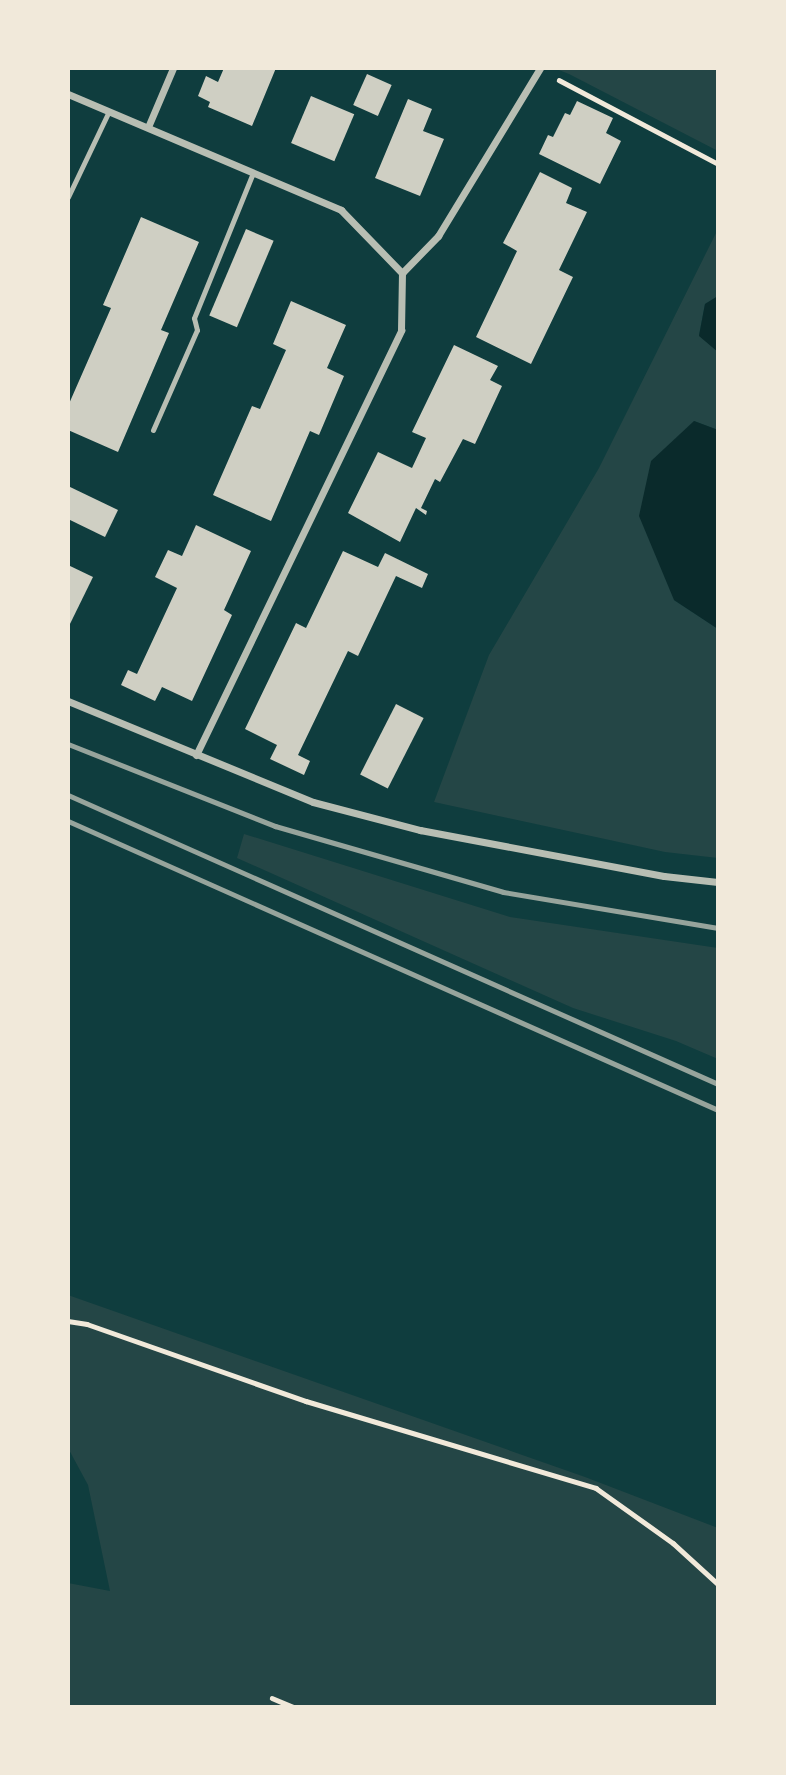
<!DOCTYPE html>
<style>
body{margin:0}
#map{position:relative;width:786px;height:1775px;overflow:hidden;background:#0f3d3e;font-family:"Asap Condensed",sans-serif}
div>[style]{position:absolute}
.green>*{inset:0;background:#244646}
.water>*{inset:0;background:#0a2a2b}
.building>*{inset:0;background:#cfcfc3;transform-origin:0 0}
.path>*{height:4.5px;margin:-2.25px;padding:0 2.25px;transform-origin:2.25px;border-radius:2.25px;background:#f1e9da}
.service>*{height:5px;margin:-2.5px;padding:0 2.5px;transform-origin:2.5px;border-radius:2.5px;background:#b8beb3}
.minor>*{height:7px;margin:-3.5px;padding:0 3.5px;transform-origin:3.5px;border-radius:3.5px;background:#b8beb3}
.rail>*{height:5px;margin:-2.5px;padding:0 2.5px;transform-origin:2.5px;border-radius:2.5px;background:#97a49c}
span{translate:-50% -50%;white-space:nowrap;text-align:center;line-height:1.15;-webkit-text-stroke:6px #f1e9da;paint-order:stroke}
.frame{position:absolute;inset:0;border:70px solid #f1e9da;pointer-events:none}
</style>
<div id="map">
<div class="green">
<i style="clip-path:polygon(554px 68px,718px 68px,718px 151px,569px 74px)"></i>
<i style="clip-path:polygon(718px 229px,718px 296px,705px 304px,699px 335px,718px 352px,718px 430px,694px 421px,674px 600px,718px 629px,718px 858px,665px 852px,434px 802px,489px 655px,599px 468px)"></i>
<i style="clip-path:polygon(244px 834px,510px 917px,718px 948px,718px 1059px,676px 1041px,573px 1008px,237px 858px)"></i>
<i style="clip-path:polygon(68px 1295px,585px 1477px,718px 1528px,718px 1707px,68px 1707px,68px 1583px,110px 1591px,88px 1485px,68px 1448px)"></i>
</div>
<div class="water">
<i style="clip-path:polygon(718px 296px,718px 352px,699px 336px,705px 304px)"></i>
<i style="clip-path:polygon(694px 421px,718px 430px,718px 629px,674px 600px,639px 516px,651px 461px)"></i>
</div>
<div class="building">
<i style="clip-path:polygon(224px 68px,276px 68px,252px 126px,208px 107px,210px 102px,198px 96px,206px 76px,218px 82px)"></i>
<i style="left:367px;top:74px;width:27px;height:34px;rotate:24deg"></i>
<i style="left:311px;top:96px;width:47px;height:51px;rotate:23deg"></i>
<i style="clip-path:polygon(408px 99px,432px 109px,423px 131px,444px 139px,420px 196px,375px 178px)"></i>
<i style="clip-path:polygon(577px 101px,613px 118px,606px 133px,621px 141px,600px 184px,539px 154px,548px 135px,553px 137px,565px 113px,570px 115px)"></i>
<i style="clip-path:polygon(540px 172px,572px 188px,566px 203px,587px 212px,559px 270px,573px 277px,531px 364px,476px 337px,517px 251px,503px 243px)"></i>
<i style="clip-path:polygon(141px 217px,199px 242px,161px 330px,169px 333px,118px 452px,68px 430px,68px 406px,111px 308px,103px 305px)"></i>
<i style="left:246px;top:229px;width:30px;height:94px;rotate:23deg"></i>
<i style="clip-path:polygon(291px 301px,346px 325px,327px 368px,344px 376px,319px 435px,310px 431px,271px 521px,213px 495px,252px 406px,260px 409px,286px 350px,273px 344px)"></i>
<i style="clip-path:polygon(454px 345px,498px 366px,490px 380px,502px 386px,475px 444px,463px 439px,440px 482px,435px 479px,421px 508px,427px 511px,426px 515px,416px 508px,400px 542px,348px 513px,378px 452px,412px 468px,426px 438px,412px 432px)"></i>
<i style="clip-path:polygon(68px 486px,118px 510px,105px 537px,68px 519px)"></i>
<i style="clip-path:polygon(196px 525px,251px 551px,224px 610px,232px 615px,192px 701px,162px 687px,155px 701px,121px 685px,128px 670px,137px 674px,177px 588px,155px 577px,168px 550px,182px 556px)"></i>
<i style="clip-path:polygon(343px 551px,378px 567px,385px 553px,428px 574px,422px 588px,396px 576px,358px 656px,348px 651px,298px 755px,310px 761px,304px 775px,270px 759px,277px 745px,245px 729px,296px 623px,306px 628px)"></i>
<i style="clip-path:polygon(68px 565px,93px 577px,68px 628px)"></i>
<i style="left:396px;top:704px;width:31px;height:79px;rotate:27deg"></i>
</div>
<div class="path">
<i style="left:559px;top:80px;width:180px;rotate:27.8deg"></i>
<i style="left:68px;top:1321px;width:19px;rotate:9deg"></i>
<i style="left:87px;top:1324px;width:232px;rotate:19.4deg"></i>
<i style="left:306px;top:1401px;width:303px;rotate:16.7deg"></i>
<i style="left:596px;top:1488px;width:95px;rotate:35.5deg"></i>
<i style="left:673px;top:1543px;width:61px;rotate:42.3deg"></i>
<i style="left:272px;top:1698px;width:23px;rotate:23deg"></i>
</div>
<div class="service">
<i style="left:68px;top:197px;width:95px;rotate:-64.5deg"></i>
<i style="left:153px;top:430px;width:109px;rotate:-66.3deg"></i>
<i style="left:197px;top:330px;width:12px;rotate:-104deg"></i>
<i style="left:194px;top:318px;width:157px;rotate:-67.9deg"></i>
</div>
<div class="minor">
<i style="left:68px;top:94px;width:297px;rotate:23deg"></i>
<i style="left:341px;top:210px;width:88px;rotate:45.9deg"></i>
<i style="left:148px;top:127px;width:64px;rotate:-67deg"></i>
<i style="left:68px;top:701px;width:265px;rotate:22.4deg"></i>
<i style="left:313px;top:802px;width:111px;rotate:14.7deg"></i>
<i style="left:420px;top:830px;width:248px;rotate:10.7deg"></i>
<i style="left:664px;top:876px;width:54px;rotate:6.3deg"></i>
<i style="left:196px;top:755px;width:472px;rotate:-64.2deg"></i>
<i style="left:401px;top:330px;width:57px;rotate:-89deg"></i>
<i style="left:402px;top:273px;width:52px;rotate:-45.8deg"></i>
<i style="left:438px;top:236px;width:197px;rotate:-58.7deg"></i>
</div>
<div class="rail">
<i style="left:68px;top:744px;width:223px;rotate:21.6deg"></i>
<i style="left:275px;top:826px;width:237px;rotate:16.1deg"></i>
<i style="left:503px;top:892px;width:218px;rotate:9.5deg"></i>
<i style="left:68px;top:795px;width:711px;rotate:23.97deg"></i>
<i style="left:68px;top:821px;width:711px;rotate:23.97deg"></i>
</div>
<div class="frame"></div>
</div>
